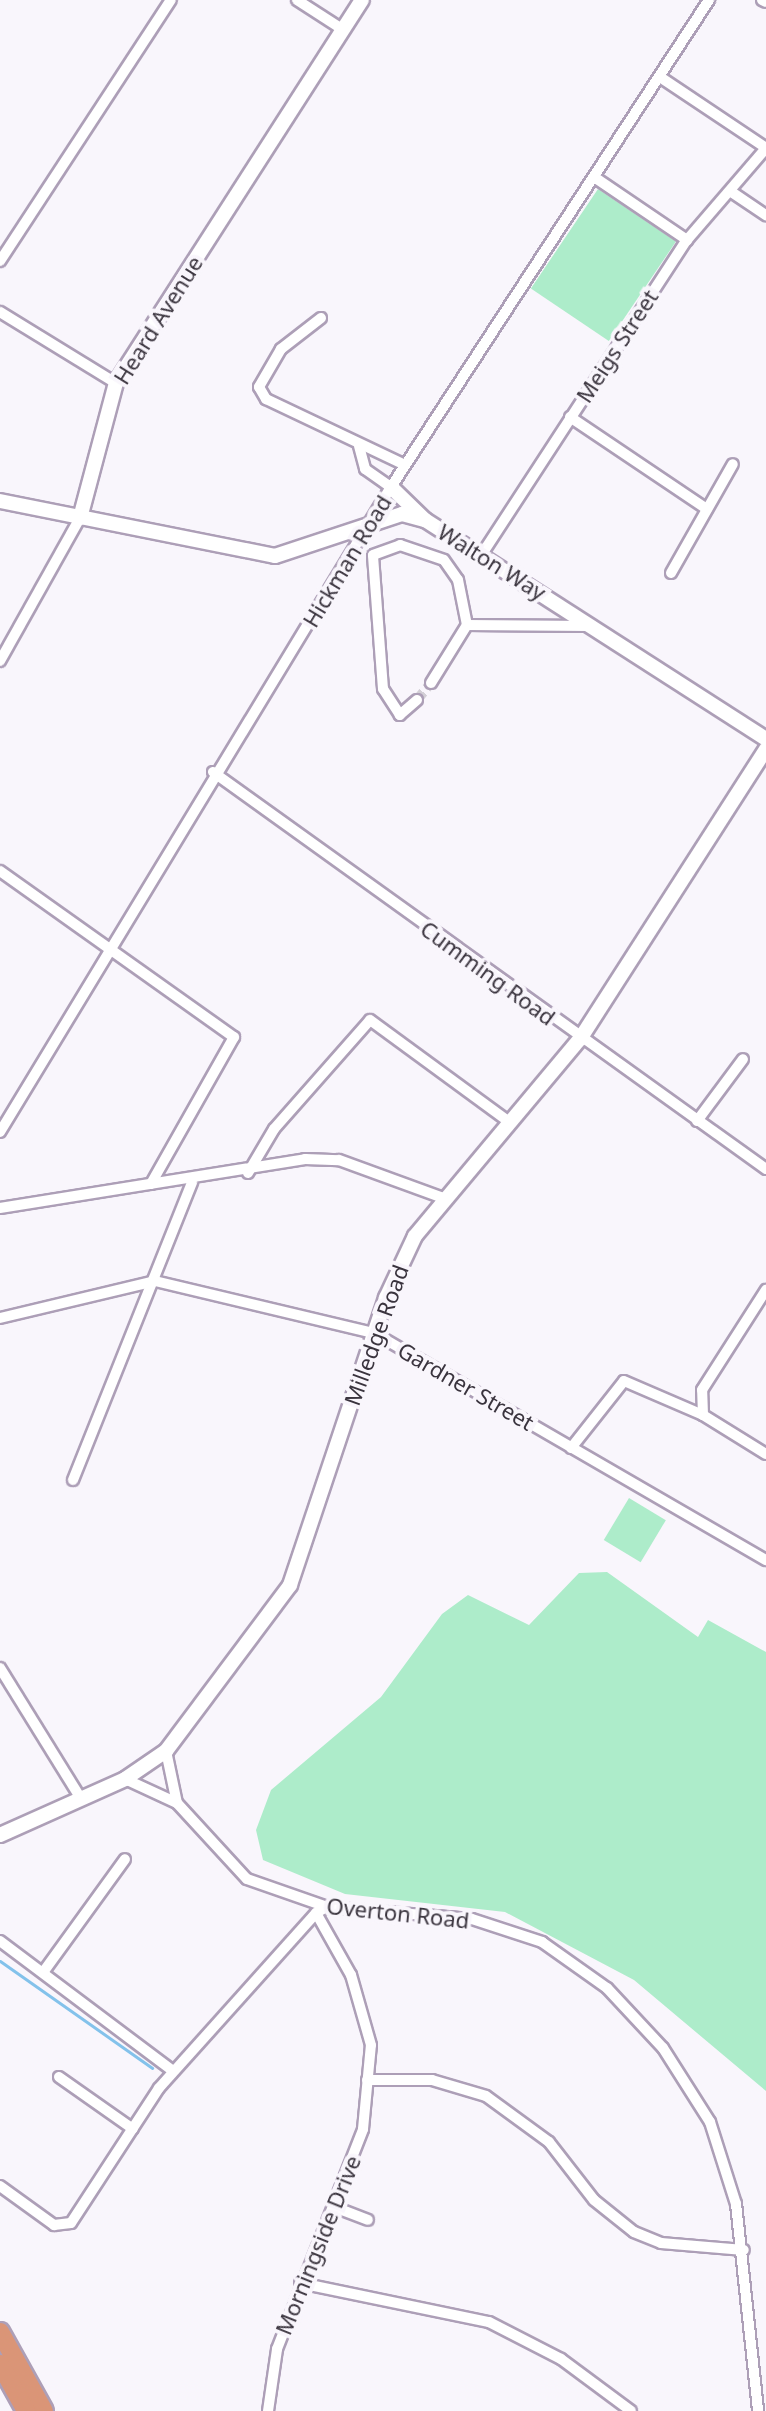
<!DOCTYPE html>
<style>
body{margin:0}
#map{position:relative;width:766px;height:2411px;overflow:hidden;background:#f9f6fc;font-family:"Noto Sans",sans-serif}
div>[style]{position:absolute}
.green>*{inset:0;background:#adecca;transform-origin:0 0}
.stream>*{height:3px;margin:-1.5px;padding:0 1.5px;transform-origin:1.5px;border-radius:1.5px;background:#83c2eb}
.street-tunnel>*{height:10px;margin-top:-5px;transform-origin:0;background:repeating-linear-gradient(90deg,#d3cfd6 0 10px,transparent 0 15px)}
.roads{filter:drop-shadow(2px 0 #ad9fb7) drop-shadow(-2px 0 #ad9fb7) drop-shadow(0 2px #ad9fb7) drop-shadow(0 -2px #ad9fb7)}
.street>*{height:10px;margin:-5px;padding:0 5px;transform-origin:5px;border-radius:5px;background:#fff}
.secondary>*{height:14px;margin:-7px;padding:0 7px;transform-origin:7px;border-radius:7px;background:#fff}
.highway>*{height:18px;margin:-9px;padding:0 9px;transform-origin:9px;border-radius:9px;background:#da9577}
span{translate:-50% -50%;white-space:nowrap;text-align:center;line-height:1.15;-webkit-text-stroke:8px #f9f6fc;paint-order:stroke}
.street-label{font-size:22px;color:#3a343e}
</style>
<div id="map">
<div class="green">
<i style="left:598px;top:189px;width:94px;height:120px;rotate:34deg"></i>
<i style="left:629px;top:1498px;width:43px;height:49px;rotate:31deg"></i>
<i style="clip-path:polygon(607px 1572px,698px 1637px,708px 1620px,766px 1652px,766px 2091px,634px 1980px,505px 1912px,345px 1894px,263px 1860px,256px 1830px,271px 1790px,381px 1697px,442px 1614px,468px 1595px,529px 1625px,579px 1573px)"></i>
</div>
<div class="stream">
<i style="left:0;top:1961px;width:186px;rotate:35.1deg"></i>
</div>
<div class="street-tunnel">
<i style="left:417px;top:700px;width:22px;rotate:-51deg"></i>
</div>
<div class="roads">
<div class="street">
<i style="left:297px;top:0;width:54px;rotate:32.8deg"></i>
<i style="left:762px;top:0;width:4px;rotate:27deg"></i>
<i style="left:660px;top:77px;width:128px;rotate:33.8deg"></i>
<i style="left:597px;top:179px;width:109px;rotate:34.1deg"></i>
<i style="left:733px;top:193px;width:40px;rotate:34deg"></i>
<i style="left:0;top:261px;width:312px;rotate:-56.8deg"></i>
<i style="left:0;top:312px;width:136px;rotate:31.5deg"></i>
<i style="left:321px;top:318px;width:51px;rotate:142.2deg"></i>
<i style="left:281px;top:349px;width:44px;rotate:120.1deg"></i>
<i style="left:259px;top:387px;width:14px;rotate:60deg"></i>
<i style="left:266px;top:399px;width:154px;rotate:25.4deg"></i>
<i style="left:570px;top:417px;width:165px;rotate:33.9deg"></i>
<i style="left:359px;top:446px;width:24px;rotate:75deg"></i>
<i style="left:365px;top:469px;width:32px;rotate:35deg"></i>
<i style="left:482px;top:554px;width:375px;rotate:-56.9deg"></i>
<i style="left:687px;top:240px;width:121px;rotate:-49.3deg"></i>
<i style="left:671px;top:573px;width:125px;rotate:-60.4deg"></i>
<i style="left:0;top:661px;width:164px;rotate:-60.8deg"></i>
<i style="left:431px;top:683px;width:68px;rotate:-58.2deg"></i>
<i style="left:467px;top:625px;width:122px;rotate:0.5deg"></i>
<i style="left:417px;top:700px;width:23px;rotate:139deg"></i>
<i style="left:400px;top:715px;width:31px;rotate:-123deg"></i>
<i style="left:383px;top:689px;width:134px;rotate:-94.3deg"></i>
<i style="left:373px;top:555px;width:29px;rotate:-20deg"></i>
<i style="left:400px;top:545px;width:46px;rotate:18.8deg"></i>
<i style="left:444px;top:560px;width:24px;rotate:55deg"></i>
<i style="left:458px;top:580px;width:46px;rotate:78.7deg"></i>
<i style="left:213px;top:772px;width:681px;rotate:35.67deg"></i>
<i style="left:0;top:871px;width:287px;rotate:35.4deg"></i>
<i style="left:234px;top:1037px;width:169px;rotate:119.5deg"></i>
<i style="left:697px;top:1121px;width:77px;rotate:-53.4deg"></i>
<i style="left:0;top:1132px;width:754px;rotate:-58.78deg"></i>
<i style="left:391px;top:487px;width:582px;rotate:-56.86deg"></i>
<i style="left:248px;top:1173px;width:51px;rotate:-59.4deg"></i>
<i style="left:274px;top:1129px;width:145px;rotate:-48.6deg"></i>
<i style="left:370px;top:1020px;width:171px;rotate:36.2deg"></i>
<i style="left:0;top:1208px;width:309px;rotate:-9.1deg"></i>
<i style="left:305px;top:1159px;width:34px;rotate:2deg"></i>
<i style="left:339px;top:1160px;width:114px;rotate:20deg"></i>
<i style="left:0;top:1318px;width:159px;rotate:-13.4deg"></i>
<i style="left:155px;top:1281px;width:225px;rotate:13.4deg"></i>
<i style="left:374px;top:1333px;width:453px;rotate:30.1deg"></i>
<i style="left:703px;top:1415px;width:25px;rotate:-92deg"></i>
<i style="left:702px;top:1390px;width:119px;rotate:-57.4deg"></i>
<i style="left:571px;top:1448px;width:85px;rotate:-51.7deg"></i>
<i style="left:624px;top:1381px;width:86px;rotate:23.3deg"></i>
<i style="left:703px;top:1415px;width:74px;rotate:31.8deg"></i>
<i style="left:73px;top:1480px;width:321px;rotate:-68.2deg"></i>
<i style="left:0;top:1668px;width:148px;rotate:58.2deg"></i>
<i style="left:166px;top:1751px;width:53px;rotate:78.1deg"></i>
<i style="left:177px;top:1803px;width:103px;rotate:47.4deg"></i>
<i style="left:247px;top:1879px;width:85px;rotate:19.3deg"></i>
<i style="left:327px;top:1907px;width:145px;rotate:4.7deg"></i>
<i style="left:472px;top:1919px;width:74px;rotate:18.2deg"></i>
<i style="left:542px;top:1942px;width:80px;rotate:35.3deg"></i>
<i style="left:607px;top:1988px;width:82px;rotate:47deg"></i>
<i style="left:663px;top:2048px;width:88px;rotate:57.6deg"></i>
<i style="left:710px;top:2122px;width:86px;rotate:72.4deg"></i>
<i style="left:736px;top:2204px;width:208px;rotate:83.9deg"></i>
<i style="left:125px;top:1779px;width:57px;rotate:24.8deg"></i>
<i style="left:0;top:1941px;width:216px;rotate:36.9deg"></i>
<i style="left:44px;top:1971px;width:138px;rotate:-54.1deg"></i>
<i style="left:59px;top:2077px;width:90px;rotate:35.1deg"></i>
<i style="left:367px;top:2080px;width:65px"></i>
<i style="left:432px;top:2080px;width:56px;rotate:16.5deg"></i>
<i style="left:486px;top:2096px;width:78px;rotate:36.1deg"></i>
<i style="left:549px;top:2142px;width:73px;rotate:52.2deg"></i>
<i style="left:594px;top:2200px;width:51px;rotate:38.7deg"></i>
<i style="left:634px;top:2232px;width:29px;rotate:22deg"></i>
<i style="left:661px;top:2243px;width:83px;rotate:4.8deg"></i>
<i style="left:0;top:2186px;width:67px;rotate:35.8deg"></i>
<i style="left:54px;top:2225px;width:17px;rotate:-7deg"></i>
<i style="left:71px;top:2223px;width:161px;rotate:-56.9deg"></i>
<i style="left:159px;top:2088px;width:235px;rotate:-48.1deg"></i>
<i style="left:337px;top:2208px;width:33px;rotate:21deg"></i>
<i style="left:300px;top:2283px;width:193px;rotate:11.7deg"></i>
<i style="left:489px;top:2322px;width:81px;rotate:27.2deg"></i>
<i style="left:561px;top:2359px;width:87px;rotate:36.6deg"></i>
<i style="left:268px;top:2411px;width:63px;rotate:-81.7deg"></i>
<i style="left:277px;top:2349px;width:236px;rotate:-68.6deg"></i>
<i style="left:363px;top:2129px;width:84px;rotate:-84.6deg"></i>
<i style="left:371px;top:2045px;width:73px;rotate:-105.9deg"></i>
<i style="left:351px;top:1975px;width:71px;rotate:-119.4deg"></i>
<i style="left:316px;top:1913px;width:13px;rotate:-29deg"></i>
</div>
<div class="secondary">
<i style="left:391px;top:487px;width:47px;rotate:44.1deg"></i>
<i style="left:0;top:501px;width:280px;rotate:11.3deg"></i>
<i style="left:275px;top:556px;width:134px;rotate:-18.3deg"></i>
<i style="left:402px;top:514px;width:24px;rotate:15deg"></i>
<i style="left:425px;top:520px;width:405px;rotate:32.7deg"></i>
<i style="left:80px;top:518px;width:140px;rotate:-75.1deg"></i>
<i style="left:116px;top:383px;width:455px;rotate:-57.3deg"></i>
<i style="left:0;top:1835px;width:137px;rotate:-24.1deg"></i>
<i style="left:125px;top:1779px;width:50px;rotate:-34.3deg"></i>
<i style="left:166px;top:1751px;width:207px;rotate:-53.2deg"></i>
<i style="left:290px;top:1585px;width:303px;rotate:-71.5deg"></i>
<i style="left:386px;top:1298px;width:68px;rotate:-64.9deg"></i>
<i style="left:415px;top:1236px;width:257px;rotate:-50.1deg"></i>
<i style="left:580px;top:1039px;width:345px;rotate:-57.3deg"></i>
</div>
<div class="highway">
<i style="left:0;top:2332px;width:90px;rotate:60.9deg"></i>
<i style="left:0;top:2364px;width:54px;rotate:61deg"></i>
</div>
</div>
<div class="street-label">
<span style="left:158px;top:320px;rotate:-58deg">Heard Avenue</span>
<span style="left:617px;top:346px;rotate:-57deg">Meigs Street</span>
<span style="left:347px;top:561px;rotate:-59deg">Hickman Road</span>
<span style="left:492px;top:562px;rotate:32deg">Walton Way</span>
<span style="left:488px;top:973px;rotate:36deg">Cumming Road</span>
<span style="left:376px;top:1335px;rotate:-70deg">Milledge Road</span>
<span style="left:466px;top:1386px;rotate:30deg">Gardner Street</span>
<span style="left:398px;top:1913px;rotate:6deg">Overton Road</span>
<span style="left:318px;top:2245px;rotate:-68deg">Morningside Drive</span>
</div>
</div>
